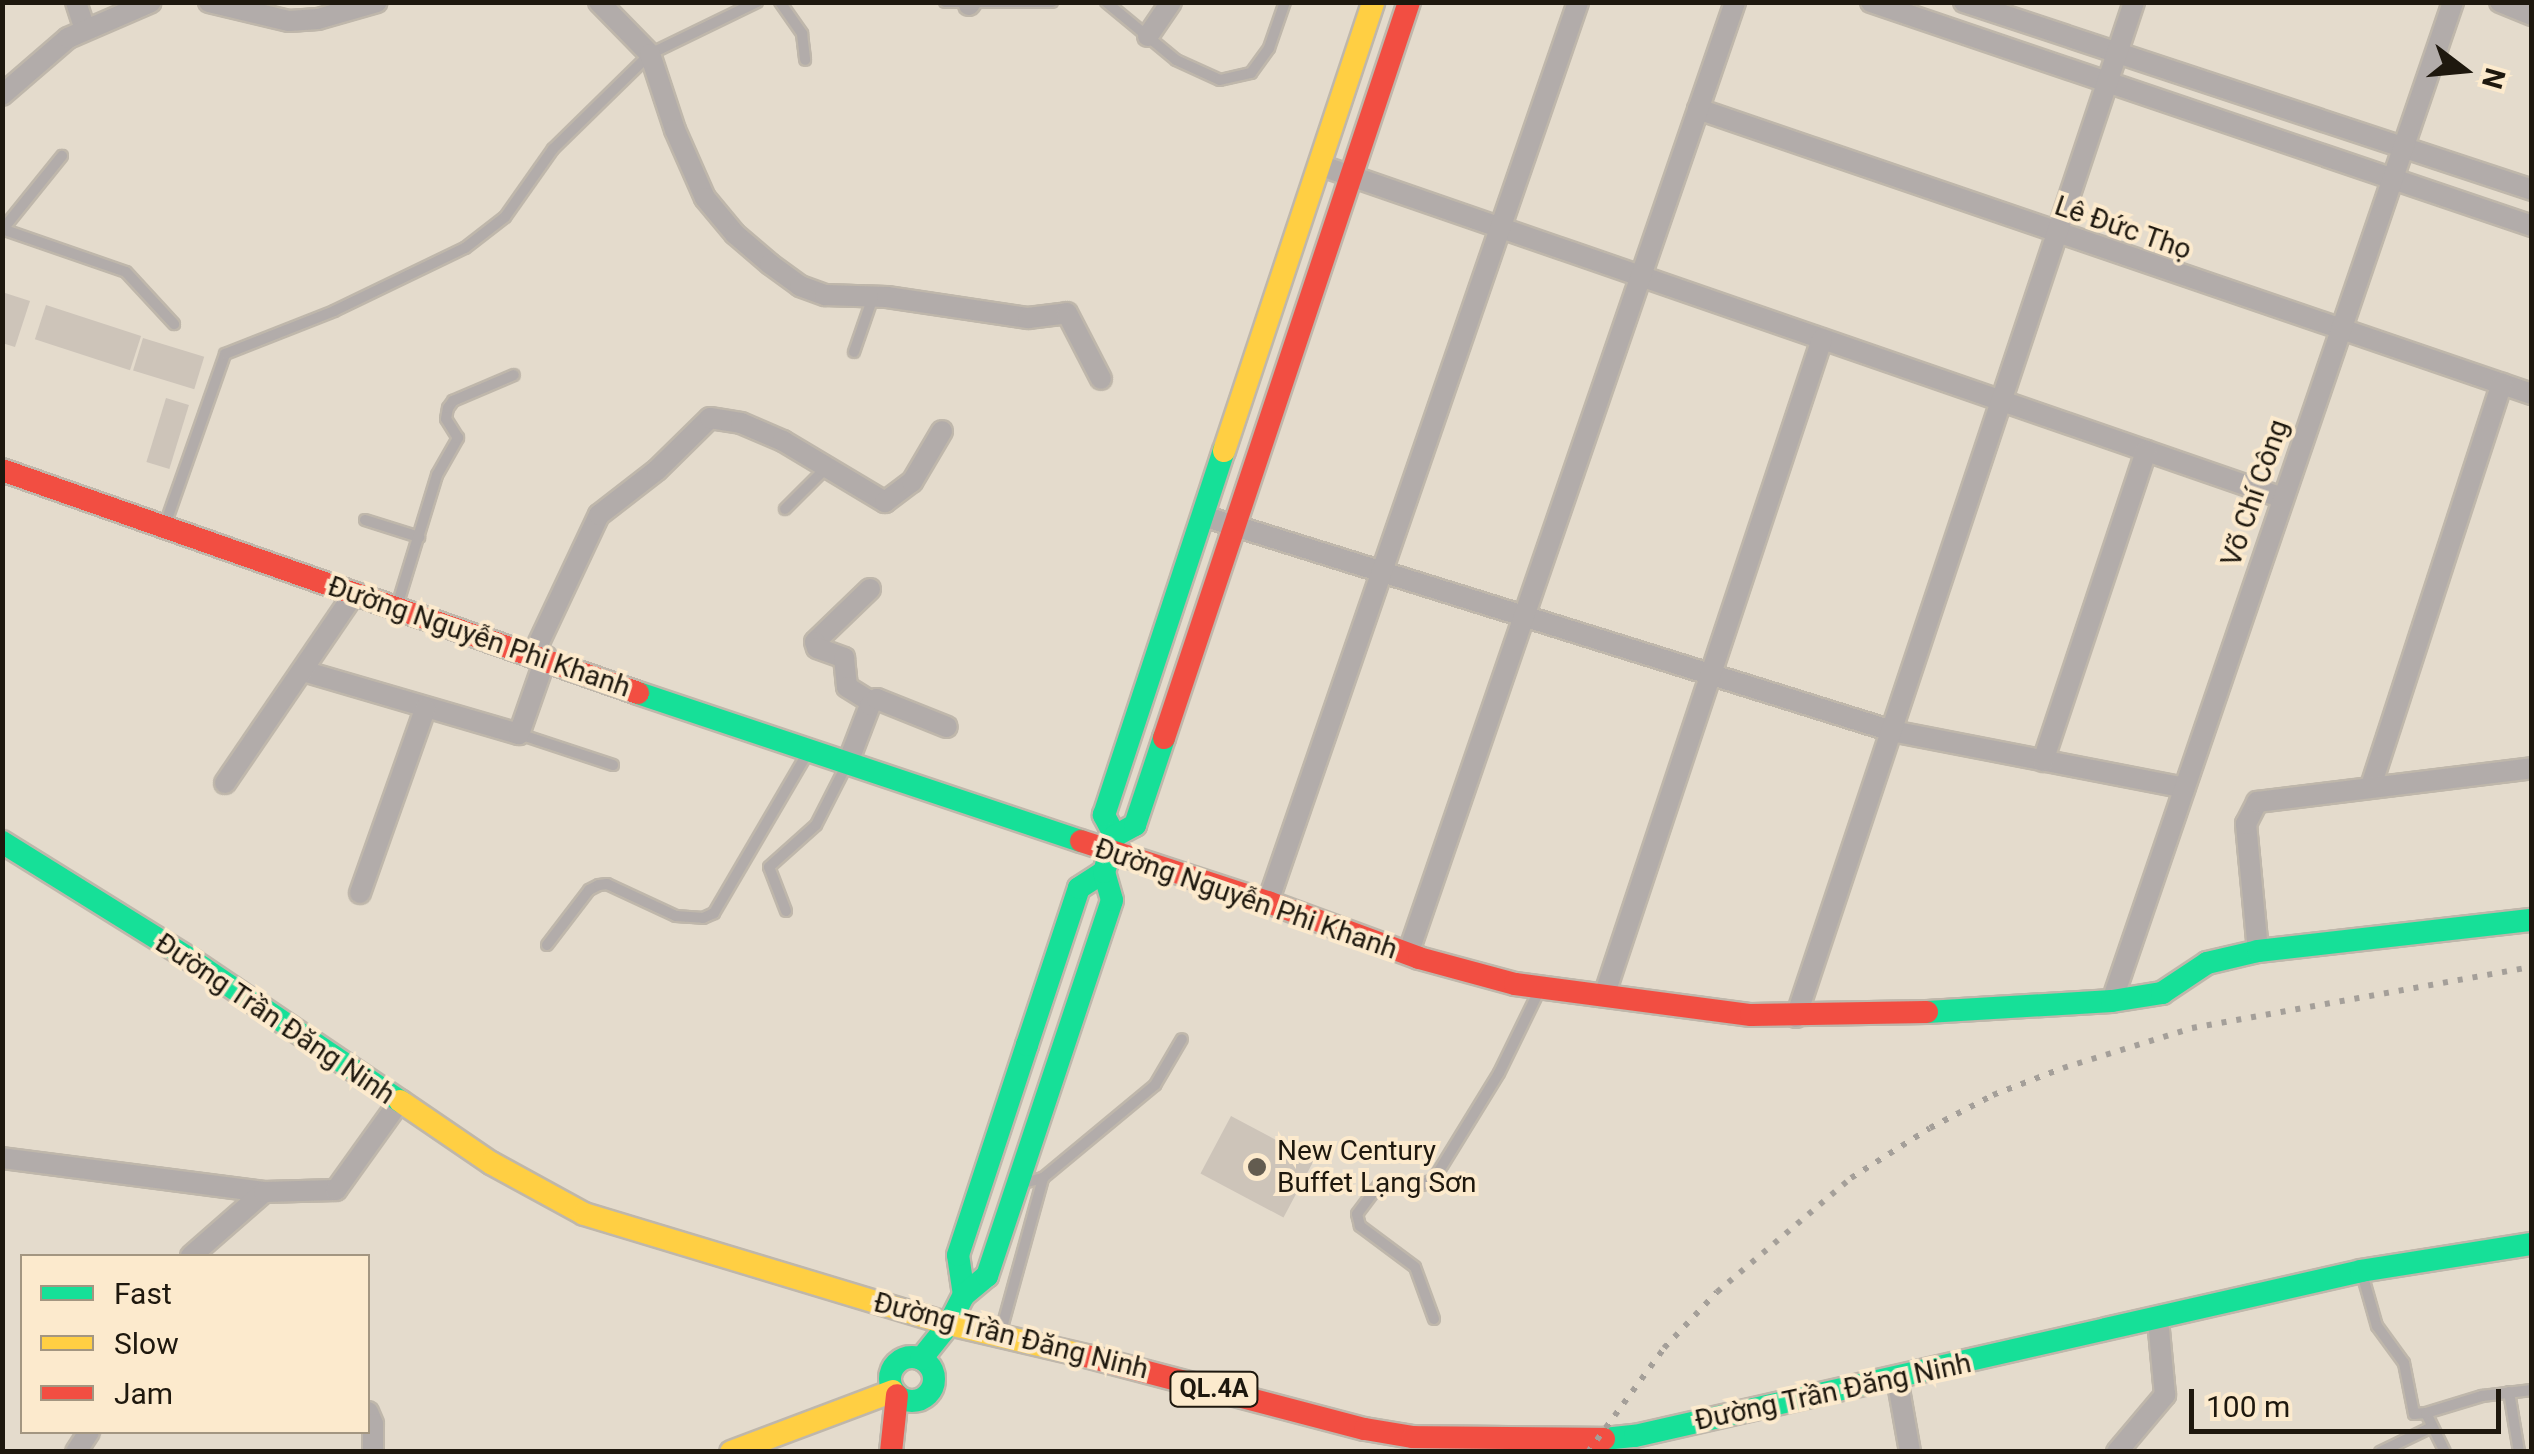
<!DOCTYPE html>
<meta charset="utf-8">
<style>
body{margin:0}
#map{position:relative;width:2534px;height:1454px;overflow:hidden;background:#e4dbcc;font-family:Roboto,sans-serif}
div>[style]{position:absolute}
.building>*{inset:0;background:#cdc4b9;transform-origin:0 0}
.roads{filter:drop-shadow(2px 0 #bfb7ab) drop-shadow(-2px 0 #bfb7ab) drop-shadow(0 2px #bfb7ab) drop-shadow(0 -2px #bfb7ab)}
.lane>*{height:10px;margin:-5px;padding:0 5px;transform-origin:5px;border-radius:5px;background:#b2acaa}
.street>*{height:20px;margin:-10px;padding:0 10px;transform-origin:10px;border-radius:10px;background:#b2acaa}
.fast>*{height:22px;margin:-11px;padding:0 11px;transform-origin:11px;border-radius:11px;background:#16e098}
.fast>.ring{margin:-11px;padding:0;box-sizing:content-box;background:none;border:22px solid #16e098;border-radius:50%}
.slow>*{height:22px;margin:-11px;padding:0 11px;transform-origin:11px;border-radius:11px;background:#ffcf43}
.jam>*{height:22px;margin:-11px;padding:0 11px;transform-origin:11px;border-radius:11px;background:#f24e42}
.rail>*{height:6px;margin-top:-3px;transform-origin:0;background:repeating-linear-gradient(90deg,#a49f99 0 5px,transparent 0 15px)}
.dots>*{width:28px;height:28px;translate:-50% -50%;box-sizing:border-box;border:5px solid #fceacd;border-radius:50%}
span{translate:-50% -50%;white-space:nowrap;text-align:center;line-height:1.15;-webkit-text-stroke:8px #fceacd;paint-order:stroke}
.shield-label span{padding:2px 8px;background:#fceacd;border:2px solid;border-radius:8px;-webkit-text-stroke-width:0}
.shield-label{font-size:25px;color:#1e180e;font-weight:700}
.street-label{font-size:28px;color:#1e180e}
.poi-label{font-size:28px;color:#1e180e}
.left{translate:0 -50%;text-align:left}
.frame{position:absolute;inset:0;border:5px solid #1e180e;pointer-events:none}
.legend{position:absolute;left:20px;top:1254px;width:350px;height:180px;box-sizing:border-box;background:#fceacd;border:2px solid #a39681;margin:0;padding:12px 18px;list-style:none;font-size:30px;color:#1e180e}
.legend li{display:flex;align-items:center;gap:20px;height:50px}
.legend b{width:50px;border:2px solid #a39681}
.north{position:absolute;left:2414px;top:20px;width:100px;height:100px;-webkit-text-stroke:8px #fceacd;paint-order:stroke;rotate:106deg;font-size:28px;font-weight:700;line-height:40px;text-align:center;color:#1e180e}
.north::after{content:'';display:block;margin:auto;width:35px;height:45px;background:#1e180e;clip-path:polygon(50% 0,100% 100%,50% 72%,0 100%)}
.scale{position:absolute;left:2189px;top:1389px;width:312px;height:45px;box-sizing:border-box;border:5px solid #1e180e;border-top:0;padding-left:12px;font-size:30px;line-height:35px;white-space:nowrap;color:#1e180e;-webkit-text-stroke:8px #fceacd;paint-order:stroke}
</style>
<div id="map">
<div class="building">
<i style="clip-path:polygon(2px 292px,30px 301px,15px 347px,2px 343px)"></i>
<i style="left:46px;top:305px;width:100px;height:36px;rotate:18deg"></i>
<i style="left:143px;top:338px;width:64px;height:34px;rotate:17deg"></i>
<i style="left:166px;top:398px;width:24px;height:67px;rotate:17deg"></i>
<i style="left:1231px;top:1116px;width:94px;height:65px;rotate:28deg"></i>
</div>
<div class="roads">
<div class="lane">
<i style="left:780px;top:2px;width:39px;rotate:55deg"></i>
<i style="left:802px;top:34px;width:26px;rotate:83deg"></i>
<i style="left:945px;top:2px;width:107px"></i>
<i style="left:1106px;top:2px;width:91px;rotate:39.6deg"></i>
<i style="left:1176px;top:60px;width:48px;rotate:24.4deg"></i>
<i style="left:1220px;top:80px;width:32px;rotate:-13deg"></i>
<i style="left:1251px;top:73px;width:31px;rotate:-54deg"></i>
<i style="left:1269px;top:48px;width:49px;rotate:-70.8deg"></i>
<i style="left:2px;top:229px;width:131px;rotate:19.1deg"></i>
<i style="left:126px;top:272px;width:71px;rotate:47.3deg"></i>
<i style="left:3px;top:229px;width:94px;rotate:-51.1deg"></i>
<i style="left:854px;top:352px;width:58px;rotate:-70.9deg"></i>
<i style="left:785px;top:509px;width:58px;rotate:-45deg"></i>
<i style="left:365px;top:520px;width:57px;rotate:17.5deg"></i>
<i style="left:166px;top:522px;width:178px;rotate:-70.6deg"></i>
<i style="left:225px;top:354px;width:117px;rotate:-21.5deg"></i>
<i style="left:334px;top:311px;width:145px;rotate:-25.7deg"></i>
<i style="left:465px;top:248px;width:51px;rotate:-37.8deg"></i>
<i style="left:505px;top:217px;width:83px;rotate:-54.8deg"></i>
<i style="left:553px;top:149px;width:136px;rotate:-44.4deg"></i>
<i style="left:650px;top:54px;width:119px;rotate:-25.9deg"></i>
<i style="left:397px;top:606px;width:137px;rotate:-73deg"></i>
<i style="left:437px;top:475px;width:43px;rotate:-60.4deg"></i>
<i style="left:458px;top:438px;width:22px;rotate:-122deg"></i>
<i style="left:446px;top:419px;width:11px;rotate:-80deg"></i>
<i style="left:448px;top:408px;width:9px;rotate:-54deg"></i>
<i style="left:453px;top:401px;width:66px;rotate:-23.1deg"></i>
<i style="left:519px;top:734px;width:99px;rotate:18.3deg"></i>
<i style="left:786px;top:911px;width:47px;rotate:-111.1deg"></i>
<i style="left:769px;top:867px;width:63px;rotate:-41.8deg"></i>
<i style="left:816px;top:825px;width:62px;rotate:-63deg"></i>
<i style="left:547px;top:945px;width:69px;rotate:-52.6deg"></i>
<i style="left:589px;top:890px;width:11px;rotate:-27deg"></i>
<i style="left:599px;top:885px;width:8px;rotate:-7deg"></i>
<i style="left:607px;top:884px;width:76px;rotate:24.9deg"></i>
<i style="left:676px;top:916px;width:27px;rotate:4deg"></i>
<i style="left:703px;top:918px;width:12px;rotate:-24deg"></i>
<i style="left:714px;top:913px;width:181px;rotate:-59.7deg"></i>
<i style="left:1023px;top:1183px;width:21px;rotate:-14deg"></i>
<i style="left:1043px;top:1178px;width:146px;rotate:-39.7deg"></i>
<i style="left:1155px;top:1085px;width:53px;rotate:-59.6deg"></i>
<i style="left:2363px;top:1277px;width:51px;rotate:74.1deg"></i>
<i style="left:2377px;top:1326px;width:46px;rotate:53.9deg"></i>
<i style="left:2404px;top:1363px;width:52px;rotate:78.9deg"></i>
<i style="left:2414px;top:1414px;width:12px;rotate:-5deg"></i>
<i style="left:2426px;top:1413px;width:43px;rotate:64deg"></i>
<i style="left:1434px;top:1319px;width:55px;rotate:-110.1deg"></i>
<i style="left:1415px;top:1267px;width:69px;rotate:-143.3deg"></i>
<i style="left:1360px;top:1226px;width:12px;rotate:-104deg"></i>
<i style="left:1357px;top:1214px;width:40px;rotate:-53deg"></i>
<i style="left:1381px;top:1182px;width:41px;rotate:4.2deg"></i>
<i style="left:1422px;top:1185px;width:13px;rotate:-27deg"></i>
<i style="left:1434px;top:1179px;width:124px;rotate:-58.5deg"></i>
<i style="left:1499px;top:1073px;width:89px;rotate:-64deg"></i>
<i style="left:1001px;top:1331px;width:159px;rotate:-74.6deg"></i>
<i style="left:2509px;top:1392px;width:61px;rotate:80.5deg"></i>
<i style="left:2426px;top:1413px;width:59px;rotate:-16.9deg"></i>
<i style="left:2482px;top:1396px;width:50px;rotate:-6.8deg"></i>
<i style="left:2380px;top:1452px;width:58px;rotate:-25.7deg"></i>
</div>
<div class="street">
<i style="left:76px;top:2px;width:28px;rotate:72deg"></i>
<i style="left:209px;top:2px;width:82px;rotate:13.4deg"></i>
<i style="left:289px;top:21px;width:29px;rotate:-4deg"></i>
<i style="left:318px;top:19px;width:61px;rotate:-16.1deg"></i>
<i style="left:599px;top:2px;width:73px;rotate:45.6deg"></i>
<i style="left:650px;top:54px;width:80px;rotate:71.8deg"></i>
<i style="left:675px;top:130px;width:74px;rotate:66.2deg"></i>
<i style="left:705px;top:198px;width:47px;rotate:50.2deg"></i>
<i style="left:735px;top:234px;width:46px;rotate:40.6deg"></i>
<i style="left:770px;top:264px;width:37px;rotate:36deg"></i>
<i style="left:800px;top:286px;width:27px;rotate:20deg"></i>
<i style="left:825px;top:295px;width:62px;rotate:1.8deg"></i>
<i style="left:887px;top:297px;width:143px;rotate:8.5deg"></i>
<i style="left:1028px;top:318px;width:39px;rotate:-7deg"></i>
<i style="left:1067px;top:313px;width:74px;rotate:62.7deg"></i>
<i style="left:1871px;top:2px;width:698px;rotate:18.72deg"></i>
<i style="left:1964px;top:2px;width:598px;rotate:18.31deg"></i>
<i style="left:2500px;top:2px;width:35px;rotate:22deg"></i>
<i style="left:969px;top:5px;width:4px;rotate:-56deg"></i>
<i style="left:1148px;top:36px;width:41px;rotate:-55.9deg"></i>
<i style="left:2px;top:95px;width:87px;rotate:-40.8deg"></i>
<i style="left:68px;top:38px;width:90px;rotate:-23.4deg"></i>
<i style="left:1698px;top:109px;width:881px;rotate:18.87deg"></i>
<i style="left:1319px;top:165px;width:1020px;rotate:19.06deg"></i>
<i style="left:1203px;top:516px;width:722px;rotate:17.33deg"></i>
<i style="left:1892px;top:731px;width:298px;rotate:11deg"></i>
<i style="left:870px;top:589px;width:76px;rotate:136.1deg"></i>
<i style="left:815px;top:642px;width:6px;rotate:72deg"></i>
<i style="left:817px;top:648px;width:29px;rotate:20deg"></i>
<i style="left:844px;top:658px;width:29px;rotate:84deg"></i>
<i style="left:847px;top:687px;width:28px;rotate:32deg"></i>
<i style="left:534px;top:653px;width:153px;rotate:-64.8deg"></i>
<i style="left:599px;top:515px;width:73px;rotate:-37.8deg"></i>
<i style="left:657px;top:470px;width:74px;rotate:-44.5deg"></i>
<i style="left:710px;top:418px;width:31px;rotate:9deg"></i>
<i style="left:741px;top:423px;width:46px;rotate:23.2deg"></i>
<i style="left:783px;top:441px;width:119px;rotate:30.9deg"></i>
<i style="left:885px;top:502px;width:34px;rotate:-37deg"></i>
<i style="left:912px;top:482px;width:59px;rotate:-59.5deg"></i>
<i style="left:303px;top:671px;width:225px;rotate:16.3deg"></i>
<i style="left:519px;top:734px;width:82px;rotate:-70.7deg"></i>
<i style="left:2043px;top:761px;width:327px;rotate:-71.6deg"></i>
<i style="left:847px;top:765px;width:64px;rotate:-69deg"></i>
<i style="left:870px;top:705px;width:9px;rotate:-41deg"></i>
<i style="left:877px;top:699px;width:75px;rotate:21.8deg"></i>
<i style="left:225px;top:783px;width:229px;rotate:-55.7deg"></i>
<i style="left:2371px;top:786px;width:423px;rotate:-72deg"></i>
<i style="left:360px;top:893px;width:195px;rotate:-70.5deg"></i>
<i style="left:1268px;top:902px;width:952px;rotate:-70.99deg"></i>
<i style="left:2258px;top:951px;width:128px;rotate:-95.4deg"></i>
<i style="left:2246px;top:824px;width:25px;rotate:-63deg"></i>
<i style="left:2257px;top:802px;width:277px;rotate:-7deg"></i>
<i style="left:1408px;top:954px;width:1007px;rotate:-71.04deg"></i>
<i style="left:1604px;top:996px;width:692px;rotate:-71.64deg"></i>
<i style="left:2112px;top:1001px;width:1056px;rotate:-71.15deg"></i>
<i style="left:1796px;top:1017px;width:1070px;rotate:-71.58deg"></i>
<i style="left:2px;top:1158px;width:264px;rotate:7.4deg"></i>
<i style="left:191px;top:1256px;width:97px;rotate:-41.2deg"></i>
<i style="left:264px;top:1192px;width:72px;rotate:-1.6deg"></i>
<i style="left:336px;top:1190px;width:108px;rotate:-54.4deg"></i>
<i style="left:1897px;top:1378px;width:75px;rotate:80deg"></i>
<i style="left:368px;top:1412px;width:13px;rotate:67deg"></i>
<i style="left:373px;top:1424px;width:28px;rotate:90deg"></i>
<i style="left:76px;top:1452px;width:24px;rotate:-57deg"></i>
<i style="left:2117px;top:1452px;width:75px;rotate:-49.9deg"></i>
<i style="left:2165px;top:1395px;width:76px;rotate:-95.3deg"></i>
</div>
<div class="fast">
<i style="left:638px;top:693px;width:467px;rotate:18.5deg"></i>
<i style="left:1115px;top:836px;width:24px;rotate:-118deg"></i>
<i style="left:1104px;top:815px;width:383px;rotate:-71.8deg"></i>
<i style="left:2px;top:842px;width:225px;rotate:31.9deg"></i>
<i style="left:193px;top:961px;width:250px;rotate:34.1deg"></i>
<i style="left:1927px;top:1012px;width:185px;rotate:-3.4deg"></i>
<i style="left:2112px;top:1001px;width:51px;rotate:-9.1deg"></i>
<i style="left:2162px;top:993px;width:54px;rotate:-33.7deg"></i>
<i style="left:2207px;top:963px;width:52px;rotate:-13.2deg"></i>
<i style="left:2258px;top:951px;width:276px;rotate:-6.5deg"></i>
<i style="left:964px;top:1295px;width:40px;rotate:-98.5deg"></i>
<i style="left:958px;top:1255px;width:221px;rotate:-71.8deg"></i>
<i style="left:1027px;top:1045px;width:165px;rotate:-71.7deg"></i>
<i style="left:1079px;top:888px;width:30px;rotate:-33deg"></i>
<i class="ring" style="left:890px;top:1357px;width:22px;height:22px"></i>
<i style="left:921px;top:1359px;width:45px;rotate:-51.3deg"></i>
<i style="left:949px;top:1324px;width:33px;rotate:-63deg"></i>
<i style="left:964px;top:1295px;width:30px;rotate:-40deg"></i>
<i style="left:987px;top:1276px;width:396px;rotate:-71.6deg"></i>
<i style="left:1112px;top:900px;width:29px;rotate:-106deg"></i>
<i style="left:1104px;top:872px;width:38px;rotate:-73deg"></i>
<i style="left:1115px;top:836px;width:23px;rotate:-29deg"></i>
<i style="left:1135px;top:825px;width:92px;rotate:-71.6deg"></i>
<i style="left:1604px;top:1439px;width:31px;rotate:-6deg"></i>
<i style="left:1635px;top:1436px;width:745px;rotate:-12.8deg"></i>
<i style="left:2361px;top:1271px;width:173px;rotate:-9deg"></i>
</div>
<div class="slow">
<i style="left:1224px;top:451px;width:473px;rotate:-71.6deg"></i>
<i style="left:400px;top:1101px;width:110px;rotate:34.3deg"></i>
<i style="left:491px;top:1163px;width:106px;rotate:28.7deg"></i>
<i style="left:584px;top:1214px;width:381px;rotate:16.8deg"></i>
<i style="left:949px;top:1324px;width:141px;rotate:13.1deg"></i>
<i style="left:731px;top:1452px;width:173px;rotate:-20.6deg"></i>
</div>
<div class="jam">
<i style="left:2px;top:470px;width:674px;rotate:19.32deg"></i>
<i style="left:1164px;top:738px;width:776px;rotate:-71.59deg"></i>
<i style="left:1081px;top:841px;width:197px;rotate:18.1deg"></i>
<i style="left:1268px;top:902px;width:161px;rotate:20.3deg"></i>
<i style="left:1419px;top:958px;width:99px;rotate:15.2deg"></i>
<i style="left:1515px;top:984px;width:238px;rotate:7.5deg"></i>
<i style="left:1751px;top:1015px;width:176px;rotate:-1deg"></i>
<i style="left:1086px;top:1356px;width:288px;rotate:14.7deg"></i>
<i style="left:1365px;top:1429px;width:49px;rotate:9.5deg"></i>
<i style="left:1413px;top:1437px;width:191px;rotate:0.6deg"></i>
<i style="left:891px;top:1452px;width:57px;rotate:-84deg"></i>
</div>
</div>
<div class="rail">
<i style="left:1588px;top:1452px;width:129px;rotate:-53.8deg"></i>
<i style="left:1664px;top:1348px;width:77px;rotate:-46.6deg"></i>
<i style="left:1717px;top:1292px;width:176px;rotate:-40.4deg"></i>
<i style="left:1851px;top:1178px;width:93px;rotate:-32.3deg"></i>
<i style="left:1930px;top:1128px;width:71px;rotate:-27.6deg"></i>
<i style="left:1993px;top:1095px;width:75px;rotate:-21.1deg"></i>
<i style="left:2063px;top:1068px;width:135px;rotate:-17.2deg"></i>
<i style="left:2192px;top:1028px;width:345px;rotate:-10.2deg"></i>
</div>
<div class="dots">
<i style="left:1257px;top:1167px;background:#635c50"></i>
</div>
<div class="shield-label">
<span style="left:1214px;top:1389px">QL.4A</span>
</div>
<div class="street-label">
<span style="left:2123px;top:228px;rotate:19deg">Lê Đức Thọ</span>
<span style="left:2255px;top:493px;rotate:-71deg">Võ Chí Công</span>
<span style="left:479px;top:637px;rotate:19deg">Đường Nguyễn Phi Khanh</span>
<span style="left:1246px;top:899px;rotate:19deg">Đường Nguyễn Phi Khanh</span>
<span style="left:275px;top:1019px;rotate:34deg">Đường Trần Đăng Ninh</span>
<span style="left:1011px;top:1336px;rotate:14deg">Đường Trần Đăng Ninh</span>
<span style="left:1833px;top:1392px;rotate:-12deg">Đường Trần Đăng Ninh</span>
</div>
<div class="poi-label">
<span class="left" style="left:1277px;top:1167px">New Century<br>Buffet Lạng Sơn</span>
</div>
<div class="frame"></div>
<ul class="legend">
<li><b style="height:12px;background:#16e098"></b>Fast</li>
<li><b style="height:12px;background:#ffcf43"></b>Slow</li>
<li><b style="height:12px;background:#f24e42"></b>Jam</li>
</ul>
<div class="north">N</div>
<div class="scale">100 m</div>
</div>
